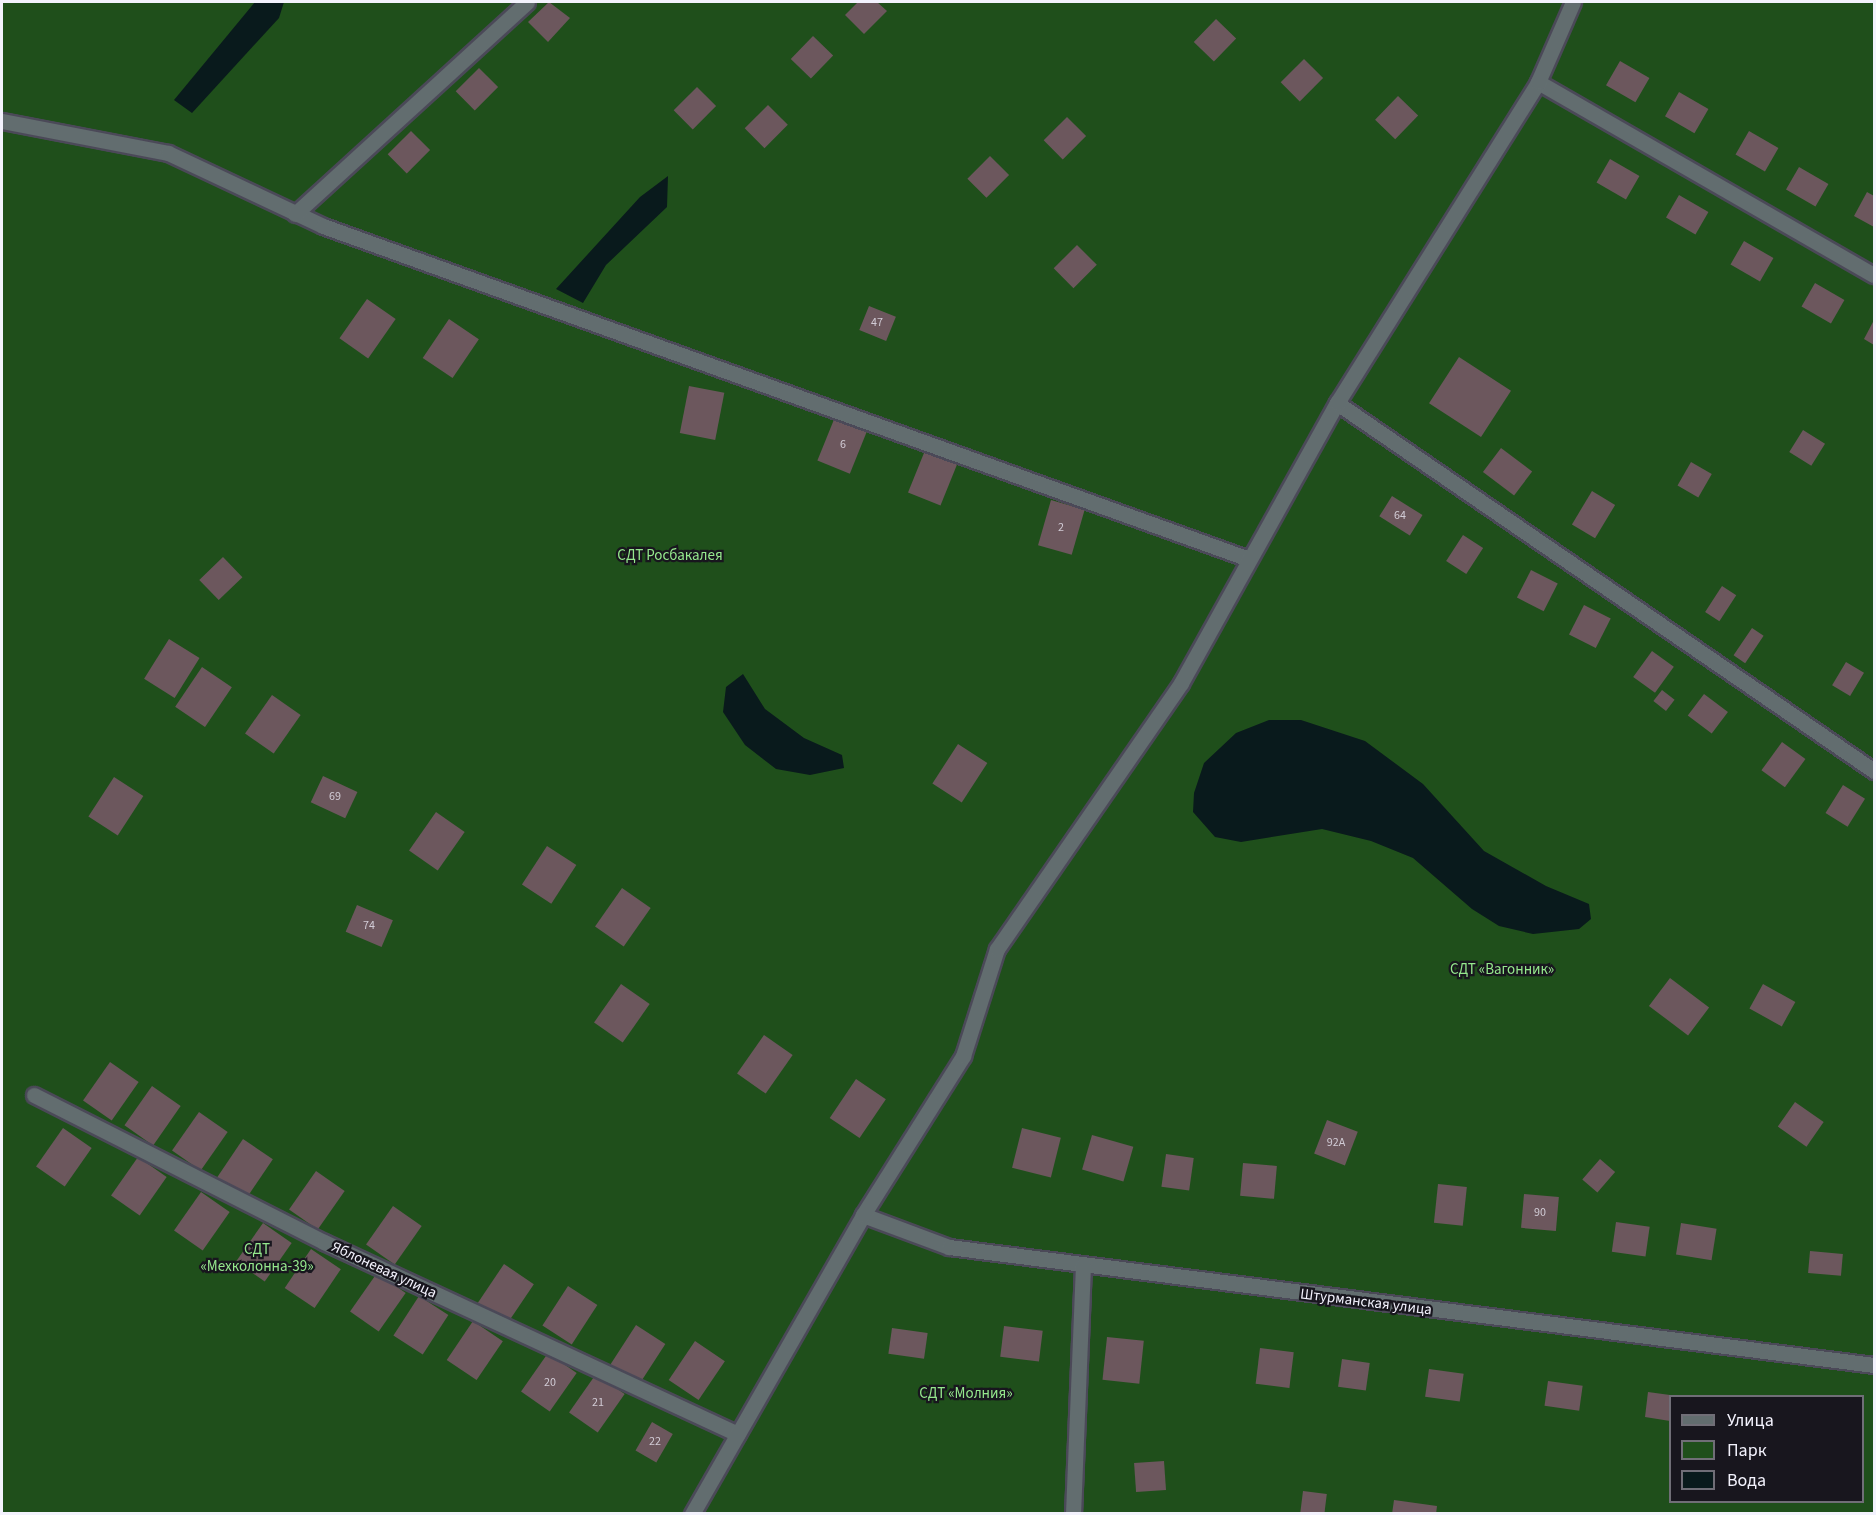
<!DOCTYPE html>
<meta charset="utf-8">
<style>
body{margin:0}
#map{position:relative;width:1876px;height:1515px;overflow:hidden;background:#302d3d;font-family:"Source Sans 3",sans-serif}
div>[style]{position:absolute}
.green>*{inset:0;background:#1f4f1b}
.water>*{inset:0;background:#091a1c}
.building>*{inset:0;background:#6c575d;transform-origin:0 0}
.roads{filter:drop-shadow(2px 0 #4b4958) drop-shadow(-2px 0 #4b4958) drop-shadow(0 2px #4b4958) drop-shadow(0 -2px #4b4958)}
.minor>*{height:15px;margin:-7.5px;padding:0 7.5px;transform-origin:7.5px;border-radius:7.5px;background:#626d6f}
span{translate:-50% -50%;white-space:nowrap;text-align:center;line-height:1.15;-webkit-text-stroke:4.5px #18161e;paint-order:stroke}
.number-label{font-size:12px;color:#d1cbd5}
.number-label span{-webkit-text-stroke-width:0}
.park-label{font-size:15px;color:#95e88d}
.street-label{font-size:15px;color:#f3f2fd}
.frame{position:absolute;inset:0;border:3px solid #f3f2fd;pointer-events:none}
.legend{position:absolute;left:1669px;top:1395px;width:195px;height:108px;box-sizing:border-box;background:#18161e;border:2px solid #706e77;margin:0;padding:8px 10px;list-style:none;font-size:18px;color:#f3f2fd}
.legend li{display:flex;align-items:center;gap:12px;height:30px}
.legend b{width:30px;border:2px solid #706e77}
</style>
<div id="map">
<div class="green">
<i style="clip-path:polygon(evenodd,2px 2px,1874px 2px,1874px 1513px,2px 1514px,2px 2px,1670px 1396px,1862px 1396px,1862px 1502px,1670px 1502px,1670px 1396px)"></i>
</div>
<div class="water">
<i style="clip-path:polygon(255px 2px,284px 2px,279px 18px,192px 113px,174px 100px)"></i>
<i style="clip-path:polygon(668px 176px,667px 207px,606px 265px,583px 303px,556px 289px,640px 197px)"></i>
<i style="clip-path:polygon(743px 674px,765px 709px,804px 738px,842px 755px,844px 768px,810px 775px,776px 769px,745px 745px,723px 712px,726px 687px)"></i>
<i style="clip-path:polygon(1269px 720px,1301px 720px,1365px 741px,1423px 784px,1484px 851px,1546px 886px,1589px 904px,1591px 919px,1579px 929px,1533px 934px,1499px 926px,1472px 909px,1413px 858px,1371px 841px,1322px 829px,1241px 842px,1215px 837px,1193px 812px,1194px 793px,1204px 763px,1236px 733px)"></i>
</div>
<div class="building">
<i style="clip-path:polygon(549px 2px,570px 18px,548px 42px,528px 22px)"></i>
<i style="clip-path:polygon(858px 2px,877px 2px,887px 11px,864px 34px,845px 15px)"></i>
<i style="left:1216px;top:19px;width:28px;height:32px;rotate:44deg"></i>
<i style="left:813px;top:36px;width:28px;height:32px;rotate:44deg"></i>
<i style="left:1304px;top:59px;width:27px;height:33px;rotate:45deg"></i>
<i style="left:1620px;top:61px;width:34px;height:28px;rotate:30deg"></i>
<i style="left:479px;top:68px;width:27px;height:33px;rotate:45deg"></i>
<i style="left:697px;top:87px;width:27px;height:33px;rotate:45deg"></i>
<i style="left:1679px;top:92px;width:34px;height:28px;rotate:30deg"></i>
<i style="left:1398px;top:96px;width:28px;height:33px;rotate:44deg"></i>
<i style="left:768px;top:105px;width:28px;height:33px;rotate:45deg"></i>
<i style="left:1067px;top:117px;width:27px;height:33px;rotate:45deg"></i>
<i style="left:411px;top:131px;width:27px;height:33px;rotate:45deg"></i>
<i style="left:1749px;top:131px;width:34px;height:27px;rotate:30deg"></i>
<i style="left:990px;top:156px;width:27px;height:32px;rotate:45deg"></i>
<i style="left:1610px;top:159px;width:34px;height:27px;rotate:30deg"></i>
<i style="left:1799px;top:167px;width:34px;height:26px;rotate:30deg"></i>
<i style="clip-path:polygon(1867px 192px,1874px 196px,1874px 227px,1854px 216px)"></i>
<i style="left:1679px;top:195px;width:34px;height:26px;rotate:30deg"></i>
<i style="left:1744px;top:241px;width:34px;height:27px;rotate:30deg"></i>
<i style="left:1077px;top:245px;width:28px;height:33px;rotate:45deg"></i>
<i style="left:1815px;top:283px;width:34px;height:27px;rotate:30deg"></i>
<i style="left:367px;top:299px;width:35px;height:48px;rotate:35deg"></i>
<i style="left:869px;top:306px;width:29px;height:26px;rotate:22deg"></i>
<i style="left:449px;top:319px;width:36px;height:47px;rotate:34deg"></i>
<i style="clip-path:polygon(1874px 320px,1874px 345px,1864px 339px)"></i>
<i style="left:1459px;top:357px;width:62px;height:55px;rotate:33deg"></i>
<i style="left:689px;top:386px;width:36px;height:48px;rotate:11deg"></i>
<i style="left:835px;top:417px;width:35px;height:47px;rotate:22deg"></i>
<i style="left:1803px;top:430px;width:26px;height:26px;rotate:32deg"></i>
<i style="left:926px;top:448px;width:35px;height:48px;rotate:22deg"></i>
<i style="left:1501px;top:448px;width:39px;height:30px;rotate:37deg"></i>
<i style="left:1691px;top:462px;width:24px;height:27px;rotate:30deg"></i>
<i style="left:1592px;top:491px;width:27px;height:39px;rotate:31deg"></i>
<i style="left:1392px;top:496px;width:36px;height:24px;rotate:32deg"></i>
<i style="left:1051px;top:500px;width:35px;height:47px;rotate:16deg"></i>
<i style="left:1463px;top:535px;width:24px;height:31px;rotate:33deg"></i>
<i style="left:223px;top:557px;width:28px;height:33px;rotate:46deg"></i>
<i style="left:1531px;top:570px;width:30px;height:31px;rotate:27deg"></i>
<i style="left:1722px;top:586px;width:17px;height:31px;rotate:33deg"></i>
<i style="left:1584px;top:605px;width:30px;height:33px;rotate:27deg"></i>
<i style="left:1752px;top:628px;width:14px;height:33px;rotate:34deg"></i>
<i style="left:169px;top:639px;width:36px;height:47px;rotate:32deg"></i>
<i style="left:1652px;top:651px;width:27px;height:32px;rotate:36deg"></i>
<i style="left:1846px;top:662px;width:21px;height:27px;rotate:31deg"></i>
<i style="left:202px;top:667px;width:36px;height:48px;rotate:34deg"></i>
<i style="left:1662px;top:690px;width:16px;height:14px;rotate:38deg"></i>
<i style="left:1704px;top:694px;width:30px;height:27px;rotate:37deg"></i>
<i style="left:272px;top:695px;width:35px;height:47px;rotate:35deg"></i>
<i style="left:1782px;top:742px;width:29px;height:35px;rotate:36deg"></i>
<i style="left:958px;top:744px;width:35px;height:47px;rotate:33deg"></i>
<i style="left:323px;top:776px;width:38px;height:29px;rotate:25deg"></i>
<i style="left:114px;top:777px;width:35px;height:47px;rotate:33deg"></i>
<i style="left:1843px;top:785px;width:26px;height:33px;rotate:32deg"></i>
<i style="left:436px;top:812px;width:35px;height:47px;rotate:35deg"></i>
<i style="left:547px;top:846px;width:35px;height:46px;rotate:33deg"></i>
<i style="left:622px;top:888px;width:35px;height:47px;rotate:35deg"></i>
<i style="left:357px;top:905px;width:39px;height:29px;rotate:23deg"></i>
<i style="left:1670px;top:978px;width:49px;height:35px;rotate:37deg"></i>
<i style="left:621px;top:984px;width:35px;height:47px;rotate:35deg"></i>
<i style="left:1763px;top:984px;width:37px;height:28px;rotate:29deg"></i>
<i style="left:764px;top:1035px;width:35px;height:47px;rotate:35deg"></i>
<i style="left:110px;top:1062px;width:35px;height:47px;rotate:35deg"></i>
<i style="left:856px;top:1079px;width:36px;height:47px;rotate:34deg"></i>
<i style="left:152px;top:1086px;width:35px;height:48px;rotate:35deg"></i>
<i style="left:1795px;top:1102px;width:35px;height:30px;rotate:35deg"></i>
<i style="left:199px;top:1112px;width:35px;height:47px;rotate:35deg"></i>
<i style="left:1327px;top:1120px;width:33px;height:36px;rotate:21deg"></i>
<i style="left:63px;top:1128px;width:35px;height:47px;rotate:35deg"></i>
<i style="left:1022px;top:1128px;width:40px;height:41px;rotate:14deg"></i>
<i style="left:1092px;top:1135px;width:43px;height:36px;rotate:16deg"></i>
<i style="left:243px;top:1139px;width:36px;height:47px;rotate:34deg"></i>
<i style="left:1166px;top:1154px;width:28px;height:33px;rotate:8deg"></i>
<i style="left:138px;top:1157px;width:35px;height:47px;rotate:35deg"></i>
<i style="left:1600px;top:1159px;width:20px;height:27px;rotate:41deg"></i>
<i style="left:1243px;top:1163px;width:34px;height:33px;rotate:5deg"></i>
<i style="left:316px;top:1171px;width:35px;height:47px;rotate:35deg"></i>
<i style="left:1438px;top:1184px;width:29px;height:39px;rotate:6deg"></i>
<i style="left:201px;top:1192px;width:35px;height:47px;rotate:35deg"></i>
<i style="left:1524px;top:1194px;width:35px;height:34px;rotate:5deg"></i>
<i style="left:393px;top:1206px;width:35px;height:47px;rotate:35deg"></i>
<i style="left:1616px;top:1222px;width:34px;height:30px;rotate:8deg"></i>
<i style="left:263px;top:1223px;width:35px;height:47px;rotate:35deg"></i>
<i style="left:1681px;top:1223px;width:36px;height:32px;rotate:9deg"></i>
<i style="left:311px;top:1249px;width:36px;height:47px;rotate:34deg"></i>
<i style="left:1810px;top:1251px;width:33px;height:22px;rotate:5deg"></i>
<i style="left:504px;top:1264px;width:36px;height:47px;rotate:34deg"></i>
<i style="left:377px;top:1273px;width:35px;height:47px;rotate:35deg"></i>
<i style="left:568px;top:1286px;width:35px;height:47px;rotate:33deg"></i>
<i style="left:419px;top:1296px;width:35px;height:47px;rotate:33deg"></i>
<i style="left:473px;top:1321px;width:36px;height:47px;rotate:34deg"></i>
<i style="left:636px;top:1325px;width:35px;height:47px;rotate:33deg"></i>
<i style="left:1004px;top:1326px;width:39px;height:31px;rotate:7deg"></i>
<i style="left:892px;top:1328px;width:36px;height:26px;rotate:8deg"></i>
<i style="left:1107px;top:1337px;width:37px;height:43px;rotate:6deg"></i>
<i style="left:695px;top:1341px;width:36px;height:47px;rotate:34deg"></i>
<i style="left:1260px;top:1348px;width:34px;height:36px;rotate:7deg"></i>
<i style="left:548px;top:1353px;width:35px;height:47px;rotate:35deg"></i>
<i style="left:1342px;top:1359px;width:28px;height:28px;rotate:8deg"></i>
<i style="left:1429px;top:1369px;width:35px;height:28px;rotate:8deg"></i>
<i style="left:596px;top:1374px;width:35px;height:47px;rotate:35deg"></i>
<i style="left:1548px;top:1381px;width:35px;height:25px;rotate:8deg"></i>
<i style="clip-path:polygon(1648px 1392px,1670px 1395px,1670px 1421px,1645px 1417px)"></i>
<i style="left:652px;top:1422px;width:24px;height:33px;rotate:30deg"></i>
<i style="left:1164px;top:1461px;width:29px;height:30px;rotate:86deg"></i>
<i style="left:1303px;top:1491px;width:24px;height:23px;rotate:7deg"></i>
<i style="clip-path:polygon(1394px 1500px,1437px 1506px,1436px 1514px,1392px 1514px)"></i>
</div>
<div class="roads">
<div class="minor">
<i style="left:1538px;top:82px;width:387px;rotate:29.9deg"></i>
<i style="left:2px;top:121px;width:169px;rotate:10.9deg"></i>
<i style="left:168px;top:153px;width:171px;rotate:25.2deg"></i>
<i style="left:323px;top:226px;width:984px;rotate:19.78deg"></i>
<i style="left:295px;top:214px;width:314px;rotate:-42.4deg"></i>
<i style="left:1337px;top:403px;width:651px;rotate:34.42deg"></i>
<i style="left:34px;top:1095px;width:325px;rotate:26.9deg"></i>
<i style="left:324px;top:1242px;width:456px;rotate:24.9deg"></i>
<i style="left:863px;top:1215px;width:92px;rotate:20.4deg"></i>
<i style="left:949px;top:1247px;width:932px;rotate:7.27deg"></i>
<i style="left:692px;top:1514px;width:344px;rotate:-60.2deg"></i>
<i style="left:863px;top:1215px;width:188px;rotate:-57.8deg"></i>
<i style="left:963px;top:1056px;width:112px;rotate:-72.4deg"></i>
<i style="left:997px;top:949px;width:323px;rotate:-55.3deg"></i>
<i style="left:1181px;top:683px;width:321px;rotate:-60.9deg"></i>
<i style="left:1337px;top:403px;width:379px;rotate:-57.9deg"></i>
<i style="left:1538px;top:82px;width:87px;rotate:-66.4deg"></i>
<i style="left:1073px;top:1514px;width:249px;rotate:-87.7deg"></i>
</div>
</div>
<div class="number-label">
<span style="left:877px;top:323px">47</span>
<span style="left:843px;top:445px">6</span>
<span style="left:1400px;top:516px">64</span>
<span style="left:1061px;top:528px">2</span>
<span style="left:335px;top:797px">69</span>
<span style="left:369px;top:926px">74</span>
<span style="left:1336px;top:1143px">92А</span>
<span style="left:1540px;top:1213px">90</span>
<span style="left:550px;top:1383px">20</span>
<span style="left:598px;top:1403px">21</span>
<span style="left:655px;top:1442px">22</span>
</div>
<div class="park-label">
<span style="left:670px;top:556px">СДТ Росбакалея</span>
<span style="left:1502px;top:970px">СДТ «Вагонник»</span>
<span style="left:257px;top:1258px">СДТ<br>«Мехколонна-39»</span>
<span style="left:966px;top:1394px">СДТ «Молния»</span>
</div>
<div class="street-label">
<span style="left:384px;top:1270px;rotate:25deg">Яблоневая улица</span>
<span style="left:1366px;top:1302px;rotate:7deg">Штурманская улица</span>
</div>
<div class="frame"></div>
<ul class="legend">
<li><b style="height:8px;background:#626d6f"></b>Улица</li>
<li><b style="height:16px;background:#1f4f1b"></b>Парк</li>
<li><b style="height:16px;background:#091a1c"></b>Вода</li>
</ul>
</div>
